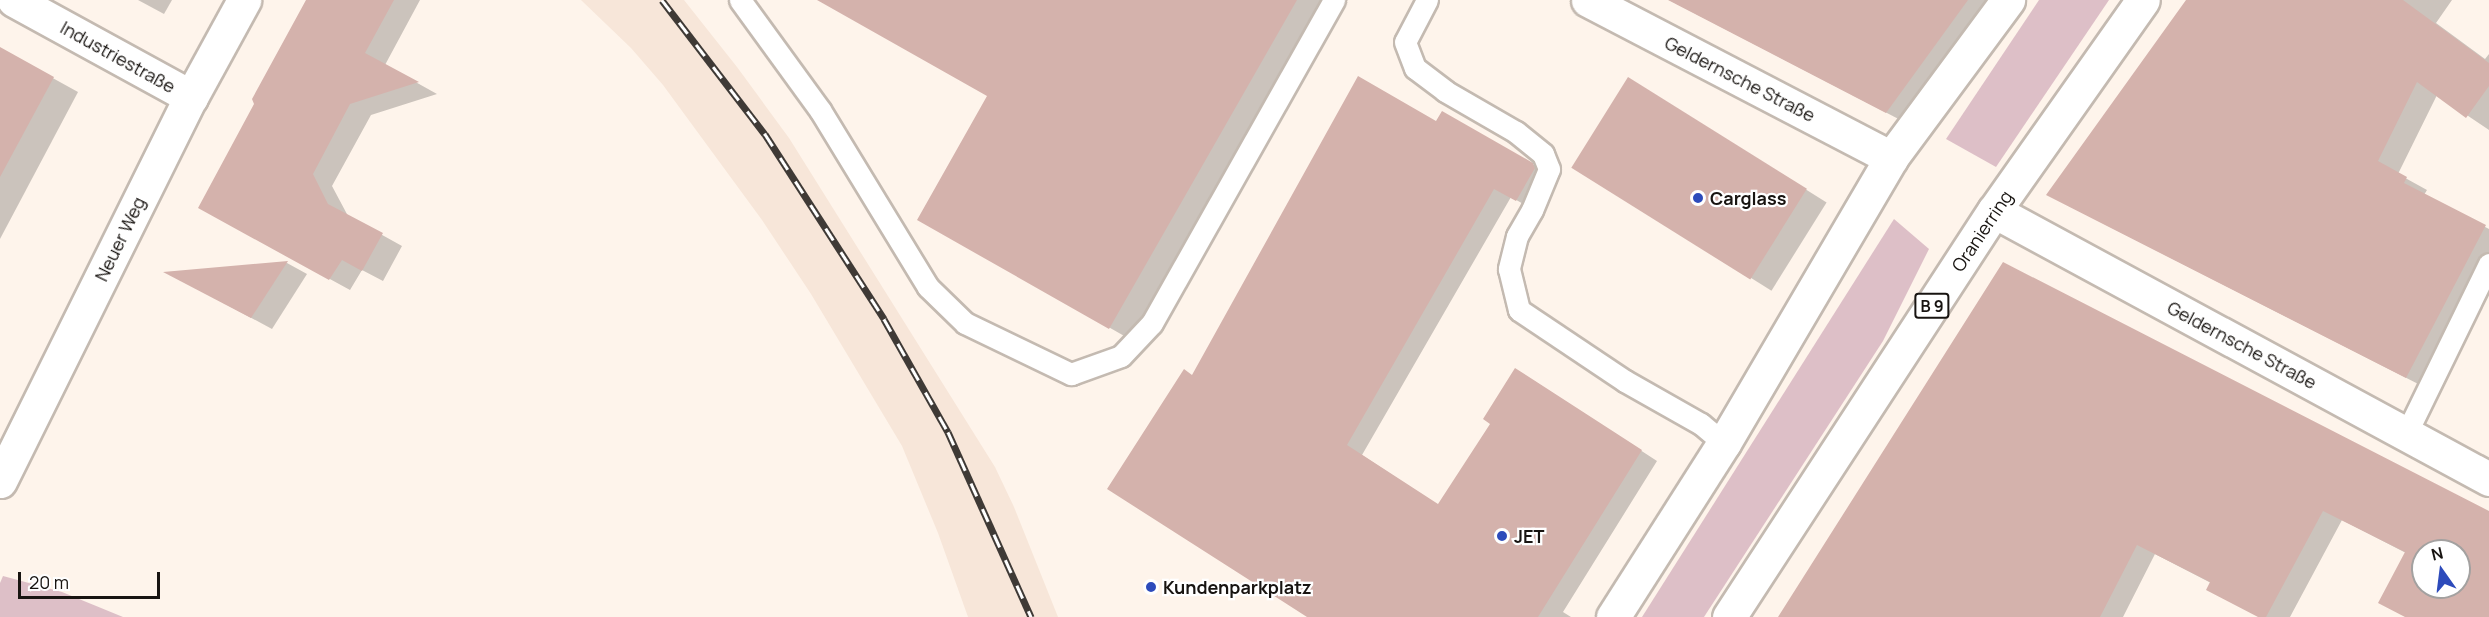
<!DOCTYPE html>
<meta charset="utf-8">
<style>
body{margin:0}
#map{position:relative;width:2489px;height:617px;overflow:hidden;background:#fef4eb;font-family:Manrope,sans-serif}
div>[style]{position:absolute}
.built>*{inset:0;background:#f7e6d9}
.green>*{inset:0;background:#ddbfc7}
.shadow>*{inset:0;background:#0003;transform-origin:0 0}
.building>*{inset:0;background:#d4b2ac;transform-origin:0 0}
.roads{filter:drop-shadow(2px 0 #c4bab1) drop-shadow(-2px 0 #c4bab1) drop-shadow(0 2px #c4bab1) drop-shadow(0 -2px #c4bab1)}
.lane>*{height:21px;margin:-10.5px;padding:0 10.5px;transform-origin:10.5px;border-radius:10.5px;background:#fff}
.street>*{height:33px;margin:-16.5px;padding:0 16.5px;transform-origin:16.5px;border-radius:16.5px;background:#fff}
.primary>*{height:33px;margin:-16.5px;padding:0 16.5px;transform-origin:16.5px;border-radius:16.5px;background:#fff}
.rail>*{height:7px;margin-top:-3.5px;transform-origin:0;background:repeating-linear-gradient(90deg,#fff 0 14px,#3f3a36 0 28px);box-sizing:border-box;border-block:2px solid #3f3a36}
.dots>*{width:16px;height:16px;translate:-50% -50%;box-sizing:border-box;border:3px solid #fff;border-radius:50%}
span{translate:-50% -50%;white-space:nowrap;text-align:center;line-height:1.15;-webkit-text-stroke:4.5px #fff;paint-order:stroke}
.shield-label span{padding:2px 4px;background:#fff;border:2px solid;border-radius:4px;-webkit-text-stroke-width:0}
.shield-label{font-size:16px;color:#181411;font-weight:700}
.street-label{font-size:18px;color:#181411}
.poi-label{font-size:18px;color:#181411;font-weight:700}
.left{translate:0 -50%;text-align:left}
.north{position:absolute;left:2411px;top:539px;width:60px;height:60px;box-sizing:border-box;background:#fff;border:2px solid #a3a1a0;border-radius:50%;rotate:346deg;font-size:16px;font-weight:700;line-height:24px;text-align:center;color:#181411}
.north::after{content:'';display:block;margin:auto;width:21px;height:27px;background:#2d4bbb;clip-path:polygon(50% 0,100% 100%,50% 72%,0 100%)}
.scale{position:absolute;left:18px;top:572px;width:142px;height:27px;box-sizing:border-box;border:3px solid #181411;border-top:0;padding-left:8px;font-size:18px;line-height:21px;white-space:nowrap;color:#181411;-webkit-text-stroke:4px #fff;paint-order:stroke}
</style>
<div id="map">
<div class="built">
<i style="clip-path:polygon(581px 0,684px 0,737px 67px,789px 138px,995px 467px,1014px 507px,1058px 617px,968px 617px,938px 533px,902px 446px,811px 294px,762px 220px,663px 85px,631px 48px)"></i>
</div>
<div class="green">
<i style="clip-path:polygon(2039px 0,2109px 0,1996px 167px,1946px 139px)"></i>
<i style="clip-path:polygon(1894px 219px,1929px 249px,1883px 341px,1704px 617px,1642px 617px)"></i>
<i style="clip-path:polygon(3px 576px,62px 592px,123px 617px,0 617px,0 583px)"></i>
</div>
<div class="shadow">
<i style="clip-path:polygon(138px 0,172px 0,164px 14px)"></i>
<i style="clip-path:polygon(307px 0,420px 0,385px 65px,437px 94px,371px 115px,332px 186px,348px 216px,402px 246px,383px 281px,362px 270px,350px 290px,220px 219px,256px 104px)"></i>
<i style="clip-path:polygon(833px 0,1327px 0,1133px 341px,919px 219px,989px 96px)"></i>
<i style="clip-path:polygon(1669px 0,2003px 0,1912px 126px)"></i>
<i style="clip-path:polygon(2189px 0,2452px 0,2436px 23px,2485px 59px,2489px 54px,2489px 130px,2437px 95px,2398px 174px,2427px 190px,2424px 195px,2489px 229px,2489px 271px,2428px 389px,2069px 206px)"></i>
<i style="clip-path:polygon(0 49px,78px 92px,0 239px)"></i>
<i style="left:1629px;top:79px;width:233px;height:104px;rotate:32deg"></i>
<i style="clip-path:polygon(1442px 113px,1549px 174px,1532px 209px,1511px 197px,1362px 455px,1439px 506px,1531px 379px,1657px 461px,1563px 612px,1571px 617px,1310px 617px,1192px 376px,1436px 123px)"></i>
<i style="clip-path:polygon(287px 263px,307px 274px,272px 329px,168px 273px)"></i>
<i style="clip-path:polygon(evenodd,2003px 264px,2489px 512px,2489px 617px,2406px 617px,2406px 553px,2342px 520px,2290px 617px,2259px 617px,2211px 583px,2155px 554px,2123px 617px,1780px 617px,2003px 264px,2423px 551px,2459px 551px,2459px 587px,2423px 587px,2423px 551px)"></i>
</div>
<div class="building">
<i style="clip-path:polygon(306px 0,394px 0,365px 53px,419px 82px,350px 104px,313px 174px,328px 204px,383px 233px,362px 271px,342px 260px,329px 280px,198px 208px,254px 104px,252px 99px)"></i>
<i style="clip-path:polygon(817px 0,1297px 0,1109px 329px,917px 220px,987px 96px)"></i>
<i style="clip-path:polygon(1668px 0,1968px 0,1886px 113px)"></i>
<i style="clip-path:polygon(2186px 0,2403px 0,2489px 63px,2489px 86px,2466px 118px,2417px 82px,2378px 161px,2407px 177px,2404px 183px,2486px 225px,2406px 378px,2046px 195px)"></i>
<i style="clip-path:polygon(0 47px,54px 77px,0 177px)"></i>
<i style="clip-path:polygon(1358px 76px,1436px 121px,1442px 111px,1533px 163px,1535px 168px,1516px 201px,1494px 189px,1347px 445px,1438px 504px,1490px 424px,1483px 419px,1515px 368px,1642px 450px,1538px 617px,1307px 617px,1107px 489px,1184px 369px,1192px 375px)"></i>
<i style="left:1628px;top:77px;width:211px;height:107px;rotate:32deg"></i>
<i style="clip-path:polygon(288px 261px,251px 318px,163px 272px)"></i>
<i style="clip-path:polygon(evenodd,2003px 262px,2489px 511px,2489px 617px,2405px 617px,2378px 603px,2405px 552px,2323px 511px,2266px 617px,2258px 617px,2206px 590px,2210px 582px,2137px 545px,2100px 617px,1778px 617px,2003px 262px,2423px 551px,2459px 551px,2459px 587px,2423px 587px,2423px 551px)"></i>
</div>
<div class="roads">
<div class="lane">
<i style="left:740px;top:0;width:136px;rotate:54deg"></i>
<i style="left:820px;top:110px;width:207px;rotate:58.6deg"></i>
<i style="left:928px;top:287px;width:52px;rotate:44.2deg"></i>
<i style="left:965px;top:323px;width:118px;rotate:25.7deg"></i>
<i style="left:1071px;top:374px;width:53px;rotate:-19.8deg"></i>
<i style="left:1121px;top:356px;width:45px;rotate:-46.8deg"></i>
<i style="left:1152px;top:323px;width:371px;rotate:-60.6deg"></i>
<i style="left:1427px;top:0;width:47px;rotate:117.6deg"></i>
<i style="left:1405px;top:42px;width:28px;rotate:69deg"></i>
<i style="left:1415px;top:68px;width:38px;rotate:37deg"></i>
<i style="left:1445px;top:91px;width:82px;rotate:30deg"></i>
<i style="left:1516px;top:132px;width:35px;rotate:39deg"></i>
<i style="left:1543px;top:154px;width:16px;rotate:68deg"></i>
<i style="left:1549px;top:169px;width:44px;rotate:112.5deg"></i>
<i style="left:1532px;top:210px;width:30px;rotate:120deg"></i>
<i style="left:1517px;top:236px;width:34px;rotate:104deg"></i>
<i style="left:1509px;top:269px;width:42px;rotate:76.3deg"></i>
<i style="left:1519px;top:310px;width:128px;rotate:33.8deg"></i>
<i style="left:1625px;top:381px;width:87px;rotate:29.5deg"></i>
<i style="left:1701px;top:424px;width:30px;rotate:40deg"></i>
<i style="left:2406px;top:434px;width:189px;rotate:-64deg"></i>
</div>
<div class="street">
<i style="left:14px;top:0;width:202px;rotate:28.7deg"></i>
<i style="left:1588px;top:0;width:342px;rotate:27.5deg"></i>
<i style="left:1994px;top:211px;width:563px;rotate:28.43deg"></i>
<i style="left:0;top:481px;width:429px;rotate:-63.6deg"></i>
<i style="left:191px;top:97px;width:111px;rotate:-61.3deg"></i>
</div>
<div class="primary">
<i style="left:1613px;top:617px;width:206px;rotate:-57.5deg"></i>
<i style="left:1724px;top:443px;width:330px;rotate:-59.6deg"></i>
<i style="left:1891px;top:158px;width:197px;rotate:-53.5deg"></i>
<i style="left:1729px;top:617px;width:485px;rotate:-56.9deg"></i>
<i style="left:1994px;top:211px;width:258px;rotate:-54.8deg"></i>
</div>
</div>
<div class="rail">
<i style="left:662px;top:0;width:169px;rotate:52.5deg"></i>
<i style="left:765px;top:134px;width:220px;rotate:57.2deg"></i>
<i style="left:884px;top:319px;width:130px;rotate:60.5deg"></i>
<i style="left:948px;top:432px;width:203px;rotate:65.8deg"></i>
</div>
<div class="dots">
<i style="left:1698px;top:198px;background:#2d4bbb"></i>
<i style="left:1502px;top:536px;background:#2d4bbb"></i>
<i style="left:1151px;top:587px;background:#2d4bbb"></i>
</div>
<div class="shield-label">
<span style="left:1932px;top:306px">B 9</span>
</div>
<div class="street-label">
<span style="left:118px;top:57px;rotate:29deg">Industriestraße</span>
<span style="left:1740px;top:79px;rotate:27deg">Geldernsche Straße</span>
<span style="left:1982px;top:231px;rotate:-56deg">Oranierring</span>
<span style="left:120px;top:239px;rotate:-64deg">Neuer Weg</span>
<span style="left:2242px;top:345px;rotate:28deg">Geldernsche Straße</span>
</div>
<div class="poi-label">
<span class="left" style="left:1710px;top:198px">Carglass</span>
<span class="left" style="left:1514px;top:536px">JET</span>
<span class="left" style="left:1163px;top:587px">Kundenparkplatz</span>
</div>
<div class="north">N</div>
<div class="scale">20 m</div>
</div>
